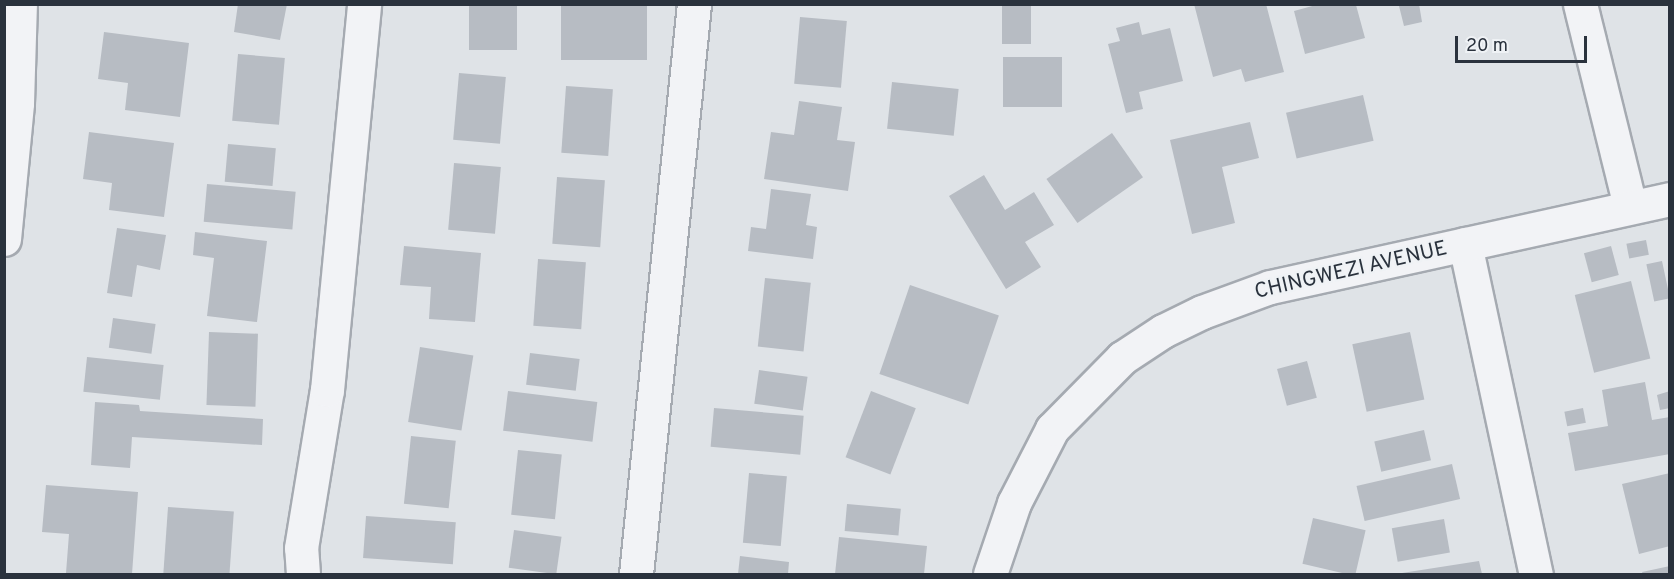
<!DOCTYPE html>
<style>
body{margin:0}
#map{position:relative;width:1674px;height:579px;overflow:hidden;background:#dfe3e7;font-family:Overpass,sans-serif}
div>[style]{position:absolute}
.building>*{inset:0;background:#b7bcc3;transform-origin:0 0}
.roads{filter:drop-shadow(2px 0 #a5aab1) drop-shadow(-2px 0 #a5aab1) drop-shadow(0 2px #a5aab1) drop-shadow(0 -2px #a5aab1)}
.street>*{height:33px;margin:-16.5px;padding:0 16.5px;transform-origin:16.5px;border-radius:16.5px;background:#f2f3f6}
span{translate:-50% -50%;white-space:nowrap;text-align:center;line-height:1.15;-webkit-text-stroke:4.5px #eff2f5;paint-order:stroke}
.street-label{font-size:21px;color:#2a323d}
.frame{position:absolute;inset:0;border:6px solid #2a323d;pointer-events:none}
.scale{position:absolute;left:1455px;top:36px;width:132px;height:27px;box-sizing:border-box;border:3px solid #2a323d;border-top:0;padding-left:8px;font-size:18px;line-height:21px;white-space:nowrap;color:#2a323d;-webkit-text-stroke:4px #eff2f5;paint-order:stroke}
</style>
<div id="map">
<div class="building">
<i style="clip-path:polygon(238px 4px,287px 4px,280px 40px,234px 32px)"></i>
<i style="left:469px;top:4px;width:48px;height:46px"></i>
<i style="clip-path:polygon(1194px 4px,1266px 4px,1284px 72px,1245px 82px,1241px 69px,1213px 77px)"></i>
<i style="clip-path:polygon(1419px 4px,1422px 22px,1404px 26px,1399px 6px)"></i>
<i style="left:561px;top:5px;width:86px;height:55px"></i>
<i style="clip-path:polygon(1316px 5px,1356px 5px,1365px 38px,1305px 54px,1294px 11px)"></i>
<i style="left:1002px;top:6px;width:29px;height:38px"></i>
<i style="left:800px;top:17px;width:47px;height:67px;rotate:5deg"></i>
<i style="clip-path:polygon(1139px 22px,1142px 35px,1170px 28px,1183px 81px,1139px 92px,1143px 109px,1126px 113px,1108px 44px,1120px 41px,1116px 28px)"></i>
<i style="clip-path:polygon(104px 32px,189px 43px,180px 117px,125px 110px,128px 83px,98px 79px)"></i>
<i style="left:238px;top:54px;width:47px;height:67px;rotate:5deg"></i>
<i style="left:1062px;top:57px;width:50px;height:59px;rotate:90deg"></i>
<i style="left:459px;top:73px;width:47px;height:67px;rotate:5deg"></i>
<i style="left:892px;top:82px;width:67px;height:47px;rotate:6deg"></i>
<i style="left:566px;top:86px;width:47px;height:67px;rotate:4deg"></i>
<i style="left:1363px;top:95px;width:47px;height:79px;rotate:77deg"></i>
<i style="clip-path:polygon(799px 101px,842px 107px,837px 140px,855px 142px,848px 191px,764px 179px,771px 132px,794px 135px)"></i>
<i style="clip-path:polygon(1250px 122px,1259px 158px,1222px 167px,1235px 223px,1192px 234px,1170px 140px)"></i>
<i style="clip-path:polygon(89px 132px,174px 143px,164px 217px,109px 210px,112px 183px,83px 179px)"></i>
<i style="left:1112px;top:133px;width:54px;height:80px;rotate:55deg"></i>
<i style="left:228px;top:144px;width:48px;height:38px;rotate:5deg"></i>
<i style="left:454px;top:163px;width:47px;height:67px;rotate:5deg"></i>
<i style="clip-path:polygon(984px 175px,1005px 210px,1034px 192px,1054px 225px,1025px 242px,1041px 267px,1006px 289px,949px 196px)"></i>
<i style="left:557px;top:177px;width:48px;height:67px;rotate:4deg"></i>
<i style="left:207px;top:184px;width:89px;height:38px;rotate:5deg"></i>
<i style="clip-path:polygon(771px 189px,811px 194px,806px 225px,817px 227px,813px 259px,748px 251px,751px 227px,766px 229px)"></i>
<i style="clip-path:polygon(117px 228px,166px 235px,160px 270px,137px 265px,132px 297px,107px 293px)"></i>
<i style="clip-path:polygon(195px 232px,267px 241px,257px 322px,207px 316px,214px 258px,193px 255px)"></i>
<i style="left:1646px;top:240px;width:15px;height:20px;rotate:79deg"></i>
<i style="clip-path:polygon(404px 246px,481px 253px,475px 322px,429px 319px,431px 287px,400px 285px)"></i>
<i style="left:1611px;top:246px;width:30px;height:28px;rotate:75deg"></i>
<i style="left:538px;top:259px;width:48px;height:67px;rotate:4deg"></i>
<i style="left:1662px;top:261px;width:38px;height:16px;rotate:78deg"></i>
<i style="left:765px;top:278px;width:46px;height:69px;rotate:6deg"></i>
<i style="left:1631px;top:281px;width:80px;height:58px;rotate:76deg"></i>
<i style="left:910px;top:285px;width:94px;height:94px;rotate:19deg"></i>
<i style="left:113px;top:318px;width:43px;height:30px;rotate:8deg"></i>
<i style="left:209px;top:332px;width:49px;height:73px;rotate:2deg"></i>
<i style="left:1410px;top:332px;width:69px;height:59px;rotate:78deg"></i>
<i style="left:420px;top:347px;width:54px;height:76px;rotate:9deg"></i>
<i style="left:530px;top:353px;width:50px;height:32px;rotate:7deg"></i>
<i style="left:87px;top:357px;width:77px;height:35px;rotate:6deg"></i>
<i style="left:1307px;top:361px;width:38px;height:31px;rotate:75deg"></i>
<i style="left:759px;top:370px;width:49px;height:34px;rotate:8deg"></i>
<i style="clip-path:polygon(1645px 382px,1652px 420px,1670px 417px,1670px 454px,1575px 471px,1568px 433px,1608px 426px,1602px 390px)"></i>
<i style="left:508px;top:391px;width:90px;height:40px;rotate:7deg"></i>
<i style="left:871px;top:391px;width:48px;height:71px;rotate:21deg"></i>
<i style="clip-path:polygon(1670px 391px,1670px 408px,1660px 410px,1657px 395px)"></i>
<i style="clip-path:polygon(95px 402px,139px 405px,140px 411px,263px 419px,262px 445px,132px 437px,130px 468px,91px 465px)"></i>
<i style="left:714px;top:408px;width:90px;height:39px;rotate:5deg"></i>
<i style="left:1583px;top:408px;width:15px;height:19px;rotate:79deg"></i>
<i style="left:1424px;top:430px;width:31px;height:51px;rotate:77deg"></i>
<i style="left:411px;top:436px;width:45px;height:68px;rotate:6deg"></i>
<i style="left:518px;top:450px;width:44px;height:65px;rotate:6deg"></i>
<i style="left:1452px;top:464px;width:36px;height:98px;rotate:77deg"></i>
<i style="left:749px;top:473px;width:38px;height:70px;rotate:5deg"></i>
<i style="clip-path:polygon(1670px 473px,1670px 546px,1639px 554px,1622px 484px)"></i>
<i style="clip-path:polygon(46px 485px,138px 492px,132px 574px,66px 573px,69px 534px,42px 532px)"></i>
<i style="left:847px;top:504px;width:54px;height:27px;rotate:5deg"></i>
<i style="left:168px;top:507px;width:66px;height:67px;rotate:4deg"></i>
<i style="left:366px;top:516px;width:90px;height:42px;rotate:4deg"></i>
<i style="left:1313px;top:518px;width:54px;height:47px;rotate:13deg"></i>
<i style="left:1444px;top:519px;width:34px;height:53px;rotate:80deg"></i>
<i style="left:514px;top:530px;width:48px;height:38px;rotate:8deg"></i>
<i style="clip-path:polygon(839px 537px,927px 546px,924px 574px,835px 574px)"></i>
<i style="clip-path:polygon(740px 556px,789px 562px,788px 574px,738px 574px)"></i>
<i style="clip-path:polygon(1479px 561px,1482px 574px,1402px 574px,1402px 573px)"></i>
<i style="clip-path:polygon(1670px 566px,1670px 574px,1643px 574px,1642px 572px)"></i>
</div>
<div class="roads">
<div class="street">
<i style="left:1580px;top:4px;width:208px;rotate:76.1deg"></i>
<i style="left:4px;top:239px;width:137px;rotate:-84.5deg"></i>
<i style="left:17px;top:103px;width:99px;rotate:-88.3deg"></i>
<i style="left:1465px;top:244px;width:338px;rotate:77.9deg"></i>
<i style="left:303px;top:574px;width:26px;rotate:-94deg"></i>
<i style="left:301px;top:548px;width:160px;rotate:-80.7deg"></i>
<i style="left:327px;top:390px;width:388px;rotate:-84.5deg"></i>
<i style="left:636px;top:574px;width:573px;rotate:-84.19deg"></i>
<i style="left:990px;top:574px;width:75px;rotate:-71.3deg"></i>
<i style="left:1014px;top:503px;width:83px;rotate:-62.8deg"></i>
<i style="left:1052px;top:429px;width:100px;rotate:-45.4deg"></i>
<i style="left:1122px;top:358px;width:49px;rotate:-33.4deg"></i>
<i style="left:1163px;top:331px;width:43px;rotate:-26deg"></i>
<i style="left:1202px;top:312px;width:72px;rotate:-20.2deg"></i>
<i style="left:1270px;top:287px;width:410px;rotate:-12.4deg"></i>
</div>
</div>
<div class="street-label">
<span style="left:1351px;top:271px;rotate:-13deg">CHINGWEZI AVENUE</span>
</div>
<div class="frame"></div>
<div class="scale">20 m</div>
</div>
